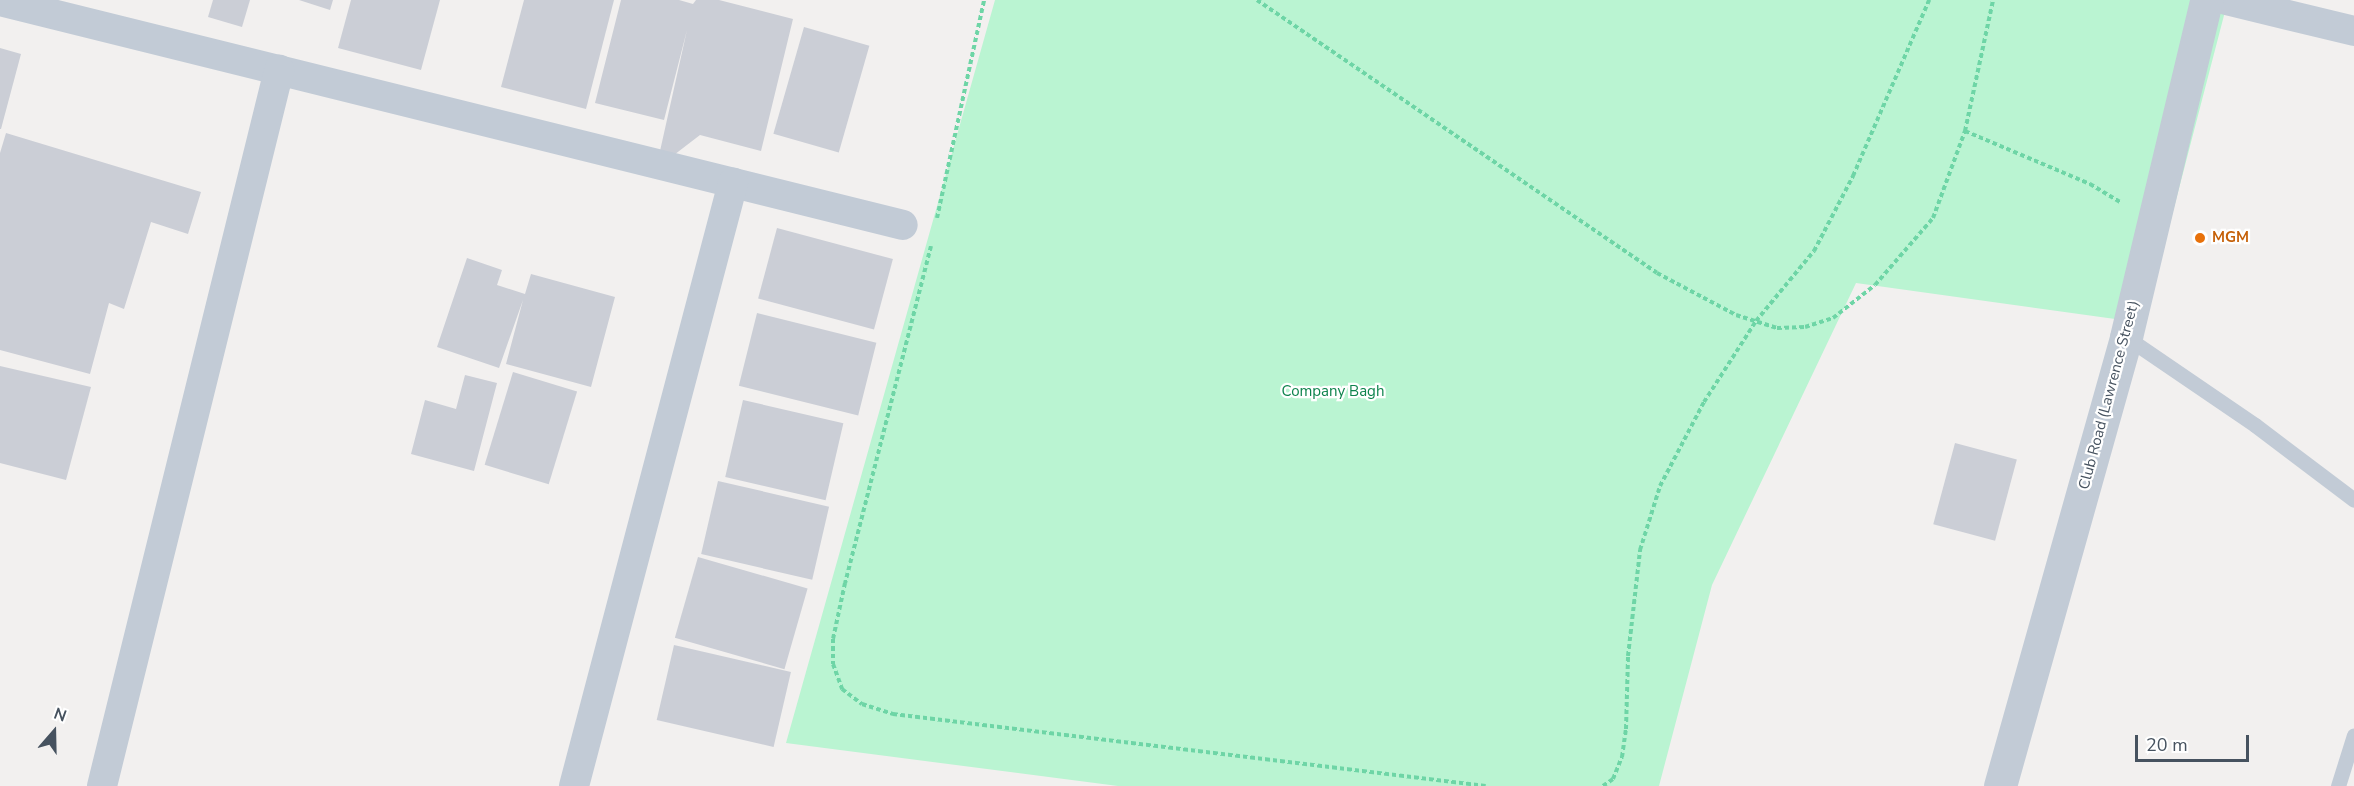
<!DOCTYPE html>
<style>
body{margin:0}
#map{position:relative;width:2354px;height:786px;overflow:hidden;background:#f2f0ef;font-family:"Nunito Sans",sans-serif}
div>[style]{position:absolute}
.green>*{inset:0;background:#baf4d2}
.building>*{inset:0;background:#cbced6;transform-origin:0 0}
.path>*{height:4px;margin-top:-2px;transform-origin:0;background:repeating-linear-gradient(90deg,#6ed5a6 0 4.5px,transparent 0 7.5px)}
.service>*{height:15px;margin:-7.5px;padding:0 7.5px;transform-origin:7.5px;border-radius:7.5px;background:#c2cbd6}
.minor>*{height:30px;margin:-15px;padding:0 15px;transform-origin:15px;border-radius:15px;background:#c2cbd6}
.tertiary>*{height:33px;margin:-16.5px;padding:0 16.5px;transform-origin:16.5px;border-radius:16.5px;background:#c2cbd6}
.dots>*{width:16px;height:16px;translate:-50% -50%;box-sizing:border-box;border:3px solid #fff;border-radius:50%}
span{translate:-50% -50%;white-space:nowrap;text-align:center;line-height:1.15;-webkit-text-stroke:4.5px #fff;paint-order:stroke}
.food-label{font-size:15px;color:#c56008;font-weight:700}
.left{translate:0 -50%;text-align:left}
.park-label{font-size:15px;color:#0e834d}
.street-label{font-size:15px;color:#46525f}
.north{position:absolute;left:24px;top:702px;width:60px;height:60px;-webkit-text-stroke:4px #fff;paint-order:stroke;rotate:20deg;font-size:16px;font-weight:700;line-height:24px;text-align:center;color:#46525f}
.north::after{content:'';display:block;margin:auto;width:21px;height:27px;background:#46525f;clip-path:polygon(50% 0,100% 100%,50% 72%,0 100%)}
.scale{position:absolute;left:2135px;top:735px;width:114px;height:27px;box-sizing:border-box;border:3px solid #46525f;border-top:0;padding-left:8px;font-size:18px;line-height:21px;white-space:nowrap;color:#46525f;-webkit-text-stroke:4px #fff;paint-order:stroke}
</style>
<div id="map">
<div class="green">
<i style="clip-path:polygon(995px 0,2228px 0,2144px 323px,1856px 283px,1712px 585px,1659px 786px,1118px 786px,786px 743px)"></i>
</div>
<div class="building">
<i style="clip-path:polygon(213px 0,250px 0,242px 27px,208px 17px)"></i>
<i style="clip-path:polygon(299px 0,333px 0,330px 10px)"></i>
<i style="clip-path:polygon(351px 0,440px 0,421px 70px,338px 48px)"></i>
<i style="clip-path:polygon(524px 0,614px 0,586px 109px,501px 87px)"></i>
<i style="clip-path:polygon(621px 0,679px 0,693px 4px,696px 0,719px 0,793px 19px,761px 151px,700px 135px,670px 158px,660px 151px,687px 30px,664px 120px,595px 103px)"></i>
<i style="left:804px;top:27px;width:68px;height:111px;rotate:16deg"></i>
<i style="clip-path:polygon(0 48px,21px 54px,1px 129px,0 129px)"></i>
<i style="clip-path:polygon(6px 133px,201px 192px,188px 234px,151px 222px,124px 309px,109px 303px,90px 374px,0 350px,0 153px)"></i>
<i style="left:777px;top:228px;width:120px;height:73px;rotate:15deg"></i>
<i style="clip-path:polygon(467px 258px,502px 270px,497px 285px,525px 294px,531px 274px,615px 297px,591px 387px,506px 364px,523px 300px,499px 368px,437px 347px)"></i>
<i style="left:757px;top:313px;width:123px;height:75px;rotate:14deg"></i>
<i style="clip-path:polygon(0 366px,91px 387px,66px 480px,0 463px)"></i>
<i style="left:513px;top:372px;width:67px;height:97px;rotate:17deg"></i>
<i style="clip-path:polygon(465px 375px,497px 383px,474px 471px,411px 454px,425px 400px,456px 409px)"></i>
<i style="left:743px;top:400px;width:103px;height:79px;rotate:13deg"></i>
<i style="left:1955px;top:443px;width:64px;height:84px;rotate:15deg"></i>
<i style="left:718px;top:481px;width:114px;height:75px;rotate:13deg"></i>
<i style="left:698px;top:557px;width:114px;height:84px;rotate:16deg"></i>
<i style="left:674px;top:645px;width:120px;height:77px;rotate:13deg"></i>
</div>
<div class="path">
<i style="left:1257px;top:0;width:484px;rotate:34.3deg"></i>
<i style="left:1657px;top:273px;width:89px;rotate:28deg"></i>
<i style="left:1736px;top:315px;width:43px;rotate:17.6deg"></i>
<i style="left:1777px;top:328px;width:28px;rotate:-2deg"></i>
<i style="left:1805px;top:327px;width:29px;rotate:-18deg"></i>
<i style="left:1833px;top:318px;width:53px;rotate:-38.2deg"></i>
<i style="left:1875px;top:285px;width:89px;rotate:-49.1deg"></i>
<i style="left:1933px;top:218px;width:93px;rotate:-69.8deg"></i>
<i style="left:1965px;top:131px;width:134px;rotate:-77.9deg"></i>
<i style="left:1965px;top:131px;width:136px;rotate:23deg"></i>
<i style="left:2090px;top:184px;width:37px;rotate:31deg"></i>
<i style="left:937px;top:218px;width:223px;rotate:-77.8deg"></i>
<i style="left:931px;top:246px;width:348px;rotate:104.3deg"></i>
<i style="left:845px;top:583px;width:57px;rotate:102.1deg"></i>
<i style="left:833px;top:639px;width:25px;rotate:90deg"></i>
<i style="left:833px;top:664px;width:27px;rotate:70deg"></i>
<i style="left:842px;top:689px;width:25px;rotate:37deg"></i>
<i style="left:862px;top:704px;width:33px;rotate:18deg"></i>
<i style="left:893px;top:714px;width:597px;rotate:6.92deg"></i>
<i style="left:1603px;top:786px;width:12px;rotate:-35deg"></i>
<i style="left:1613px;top:779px;width:24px;rotate:-68deg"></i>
<i style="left:1622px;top:757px;width:28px;rotate:-82deg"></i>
<i style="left:1626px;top:729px;width:73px;rotate:-88.4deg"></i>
<i style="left:1628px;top:656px;width:107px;rotate:-83.5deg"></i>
<i style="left:1640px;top:550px;width:67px;rotate:-72.6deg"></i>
<i style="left:1660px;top:486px;width:95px;rotate:-62.4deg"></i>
<i style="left:1704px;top:402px;width:96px;rotate:-57.3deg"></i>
<i style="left:1756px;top:321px;width:91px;rotate:-50.4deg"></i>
<i style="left:1814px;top:251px;width:85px;rotate:-62.5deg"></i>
<i style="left:1853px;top:176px;width:192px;rotate:-66.6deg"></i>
</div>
<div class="service">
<i style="left:2126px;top:337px;width:156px;rotate:34.3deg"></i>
<i style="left:2255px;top:425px;width:124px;rotate:37.1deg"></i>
<i style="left:2338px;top:786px;width:53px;rotate:-72.6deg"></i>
</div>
<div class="minor">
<i style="left:2226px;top:0;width:132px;rotate:13.6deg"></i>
<i style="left:0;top:1px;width:930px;rotate:13.93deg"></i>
<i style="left:102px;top:786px;width:738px;rotate:-76.11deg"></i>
<i style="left:574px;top:786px;width:624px;rotate:-75.23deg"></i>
</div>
<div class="tertiary">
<i style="left:2000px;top:786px;width:466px;rotate:-74.3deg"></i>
<i style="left:2126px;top:337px;width:346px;rotate:-76.6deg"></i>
</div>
<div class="dots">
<i style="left:2200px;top:238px;background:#e8710a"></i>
</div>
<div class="food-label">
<span class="left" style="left:2212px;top:238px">MGM</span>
</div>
<div class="park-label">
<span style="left:1333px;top:392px">Company Bagh</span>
</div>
<div class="street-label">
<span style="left:2109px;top:395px;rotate:-75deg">Club Road (Lawrence Street)</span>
</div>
<div class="north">N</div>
<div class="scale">20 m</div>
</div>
